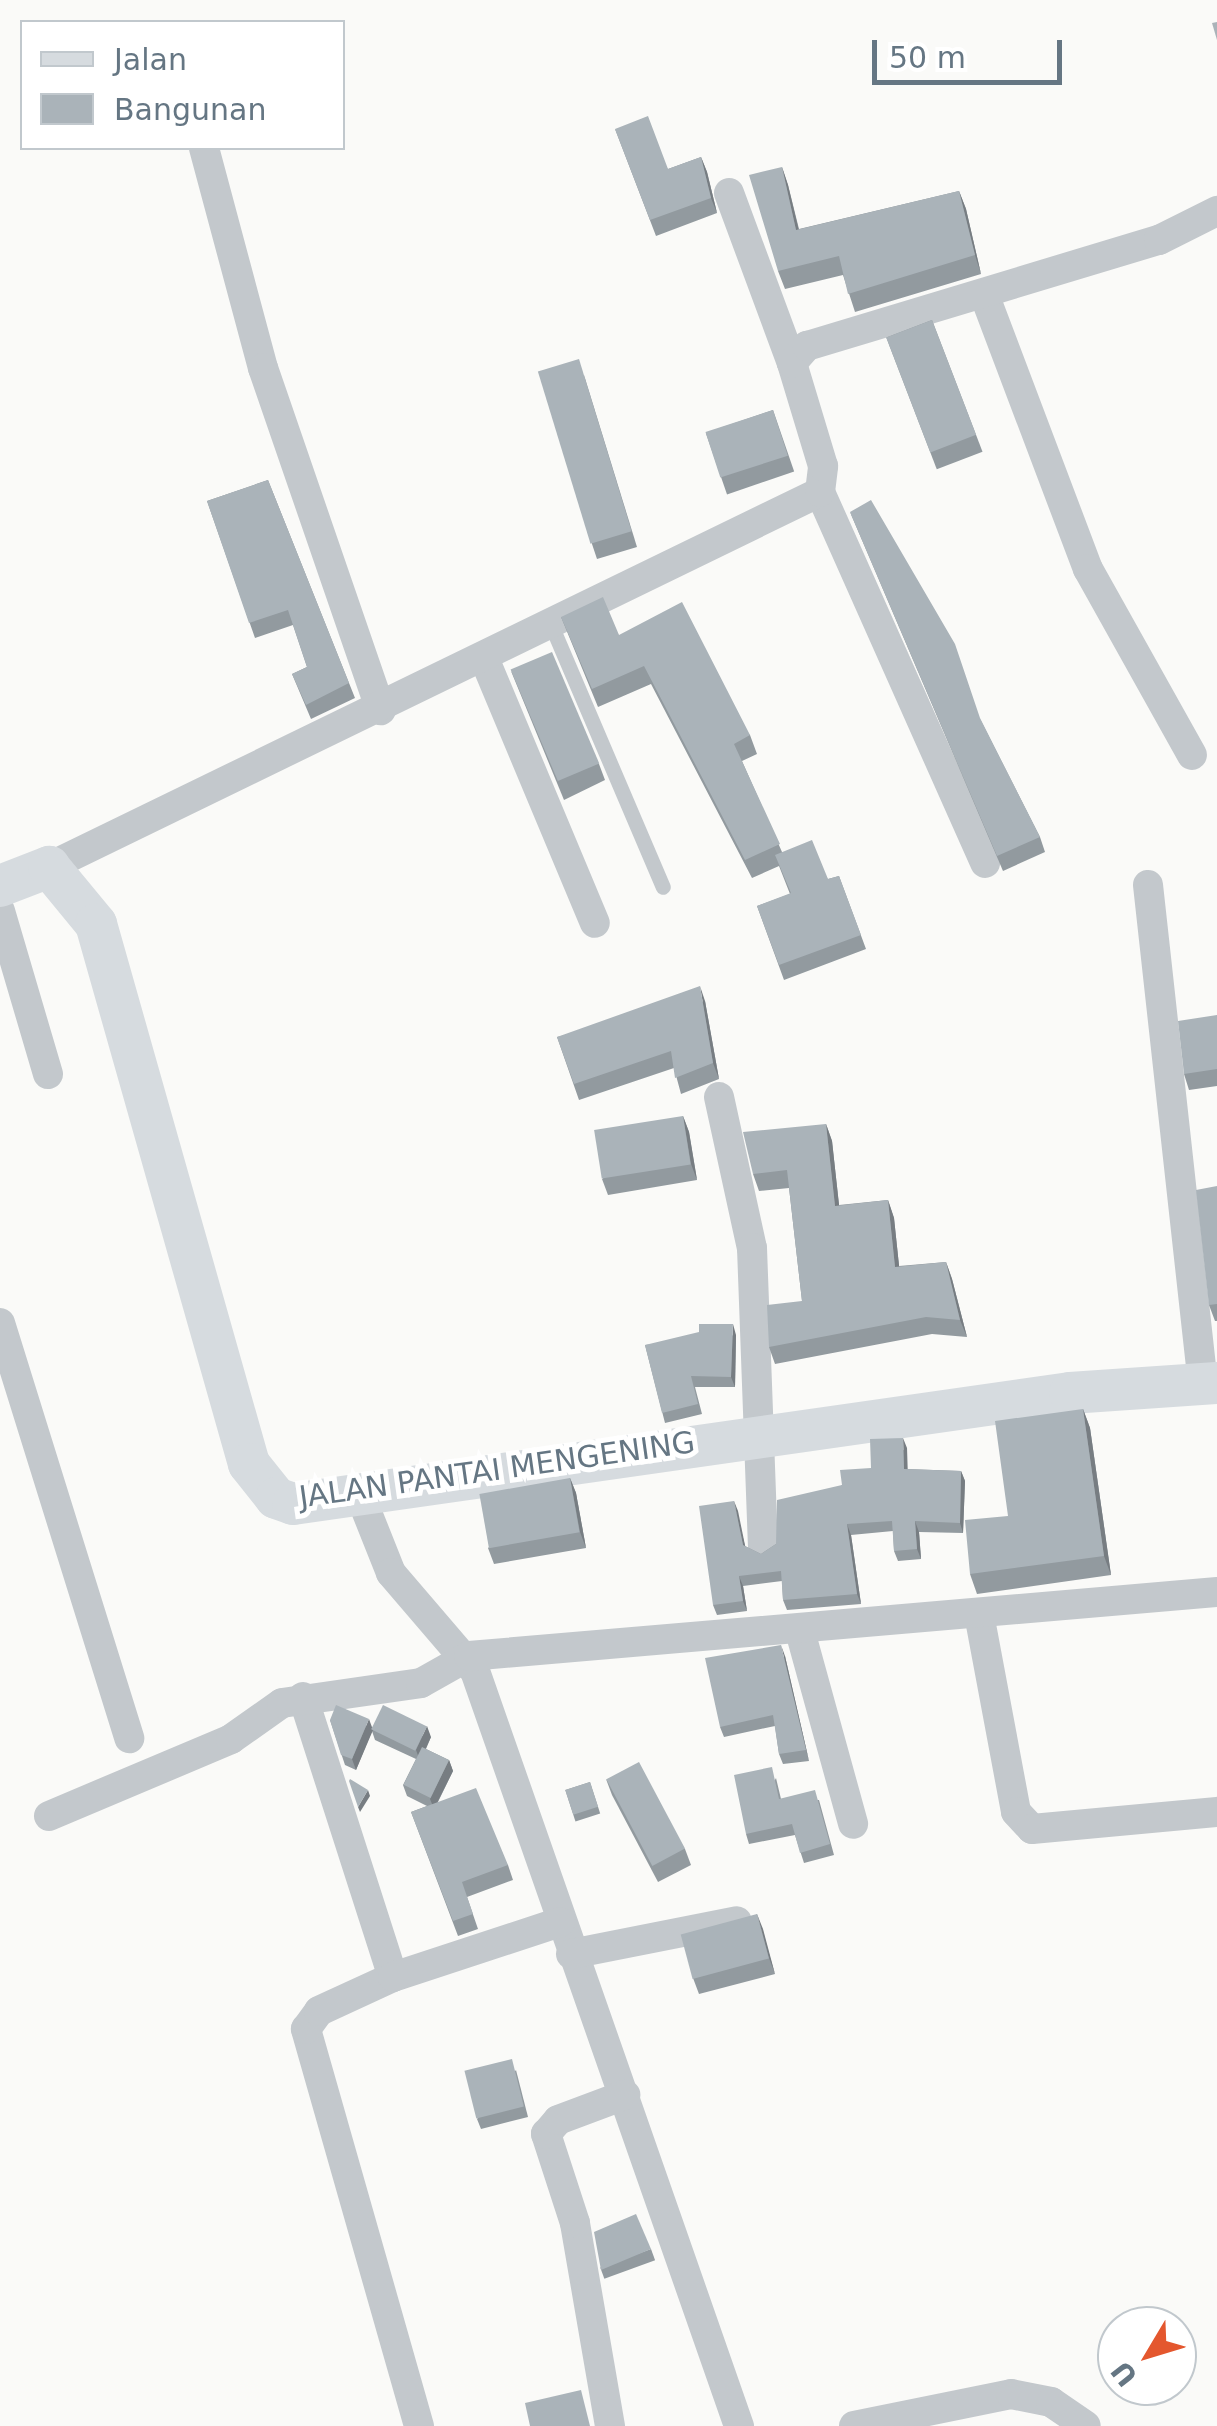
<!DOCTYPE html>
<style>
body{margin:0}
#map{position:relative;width:1217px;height:2426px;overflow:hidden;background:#fafaf8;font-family:"DejaVu Sans",sans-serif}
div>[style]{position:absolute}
.lane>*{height:15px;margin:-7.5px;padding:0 7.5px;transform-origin:7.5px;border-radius:7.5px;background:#c3c8cc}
.street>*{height:30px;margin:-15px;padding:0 15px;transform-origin:15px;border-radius:15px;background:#c3c8cc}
.secondary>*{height:42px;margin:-21px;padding:0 21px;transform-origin:21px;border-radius:21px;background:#d6dbdf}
.wall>*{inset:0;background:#929a9f;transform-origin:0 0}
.shaded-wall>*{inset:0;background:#777d82}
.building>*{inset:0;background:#aab3b9;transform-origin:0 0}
span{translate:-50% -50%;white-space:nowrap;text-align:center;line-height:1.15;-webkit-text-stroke:10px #fff;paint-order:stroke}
.street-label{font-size:30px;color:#657683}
.legend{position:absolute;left:20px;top:20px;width:325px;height:130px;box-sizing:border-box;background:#fff;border:2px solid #c1c8cd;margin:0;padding:12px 18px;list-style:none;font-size:30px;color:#657683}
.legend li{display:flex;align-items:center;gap:20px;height:50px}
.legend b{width:50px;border:2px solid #c1c8cd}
.north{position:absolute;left:1097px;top:2306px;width:100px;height:100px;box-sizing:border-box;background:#fff;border:2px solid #c1c8cd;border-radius:50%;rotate:232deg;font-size:28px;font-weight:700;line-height:40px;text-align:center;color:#657683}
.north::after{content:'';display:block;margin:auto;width:35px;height:45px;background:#e4572e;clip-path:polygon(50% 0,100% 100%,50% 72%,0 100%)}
.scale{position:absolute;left:872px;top:40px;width:190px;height:45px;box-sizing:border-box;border:5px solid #657683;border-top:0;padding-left:12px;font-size:30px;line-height:35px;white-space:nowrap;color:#657683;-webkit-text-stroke:8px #fff;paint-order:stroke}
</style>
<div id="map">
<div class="lane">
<i style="left:549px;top:620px;width:290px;rotate:66.9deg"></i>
</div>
<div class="street">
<i style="left:204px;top:148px;width:228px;rotate:75deg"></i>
<i style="left:263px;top:368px;width:362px;rotate:71deg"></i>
<i style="left:729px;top:193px;width:181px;rotate:69.7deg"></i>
<i style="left:984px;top:294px;width:294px;rotate:69.3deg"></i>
<i style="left:1088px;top:569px;width:213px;rotate:60.8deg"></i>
<i style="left:820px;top:492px;width:406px;rotate:66deg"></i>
<i style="left:484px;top:658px;width:287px;rotate:67.3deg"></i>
<i style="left:49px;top:867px;width:857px;rotate:-25.94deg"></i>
<i style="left:820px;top:492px;width:26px;rotate:-83deg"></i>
<i style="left:823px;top:466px;width:108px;rotate:-106.8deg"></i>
<i style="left:792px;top:363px;width:23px;rotate:-49deg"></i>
<i style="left:807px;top:346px;width:368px;rotate:-16.8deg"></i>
<i style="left:1159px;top:240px;width:65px;rotate:-26.6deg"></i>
<i style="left:1148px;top:885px;width:503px;rotate:83.72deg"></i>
<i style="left:0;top:911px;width:170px;rotate:73.6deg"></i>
<i style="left:719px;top:1097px;width:155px;rotate:77.7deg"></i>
<i style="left:752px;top:1248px;width:298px;rotate:87.9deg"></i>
<i style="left:0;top:1323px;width:435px;rotate:72.7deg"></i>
<i style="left:360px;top:1495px;width:84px;rotate:68.3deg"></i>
<i style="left:391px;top:1573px;width:129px;rotate:49.4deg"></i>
<i style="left:475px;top:1671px;width:800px;rotate:70.73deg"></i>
<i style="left:979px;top:1614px;width:201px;rotate:79.4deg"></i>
<i style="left:1016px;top:1812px;width:23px;rotate:47deg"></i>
<i style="left:1032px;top:1829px;width:186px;rotate:-5.3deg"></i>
<i style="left:800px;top:1631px;width:200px;rotate:74.6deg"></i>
<i style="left:303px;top:1697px;width:294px;rotate:72.2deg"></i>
<i style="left:49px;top:1816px;width:198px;rotate:-22.9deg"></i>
<i style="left:231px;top:1739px;width:62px;rotate:-35.2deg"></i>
<i style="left:282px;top:1703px;width:140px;rotate:-8.2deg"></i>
<i style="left:421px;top:1683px;width:55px;rotate:-29.4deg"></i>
<i style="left:469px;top:1656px;width:751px;rotate:-4.89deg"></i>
<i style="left:571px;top:1954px;width:169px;rotate:-11.2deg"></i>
<i style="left:419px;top:2426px;width:413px;rotate:-105.9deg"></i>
<i style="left:306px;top:2029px;width:22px;rotate:-54deg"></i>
<i style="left:319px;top:2011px;width:81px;rotate:-24.7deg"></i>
<i style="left:393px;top:1977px;width:176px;rotate:-18.2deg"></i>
<i style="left:610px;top:2426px;width:206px;rotate:-99.8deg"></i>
<i style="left:575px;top:2223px;width:94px;rotate:-108deg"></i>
<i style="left:546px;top:2134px;width:18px;rotate:-49deg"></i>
<i style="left:558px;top:2120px;width:72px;rotate:-20.5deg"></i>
<i style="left:854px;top:2426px;width:160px;rotate:-11.5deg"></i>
<i style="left:1011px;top:2394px;width:41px;rotate:11.3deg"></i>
<i style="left:1051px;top:2402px;width:42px;rotate:34.4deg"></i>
</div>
<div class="secondary">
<i style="left:0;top:886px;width:53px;rotate:-21.2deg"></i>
<i style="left:49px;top:867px;width:74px;rotate:50.5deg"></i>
<i style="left:96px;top:924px;width:561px;rotate:74.18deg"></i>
<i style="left:249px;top:1464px;width:43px;rotate:51.5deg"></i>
<i style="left:276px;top:1498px;width:18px;rotate:19deg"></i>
<i style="left:293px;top:1504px;width:785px;rotate:-8.13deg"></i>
<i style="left:1070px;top:1393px;width:147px;rotate:-3.9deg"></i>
</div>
<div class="wall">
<i style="clip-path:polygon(615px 129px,668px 169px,701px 157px,707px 172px,717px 213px,656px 236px)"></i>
<i style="clip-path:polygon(782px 167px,788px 185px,799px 229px,959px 191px,966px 209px,981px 274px,855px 312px,843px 275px,785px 289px,778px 271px)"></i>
<i style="left:932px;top:320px;width:141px;height:49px;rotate:69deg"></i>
<i style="clip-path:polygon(584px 375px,637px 547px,597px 559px,592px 544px)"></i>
<i style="left:773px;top:410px;width:65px;height:71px;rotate:71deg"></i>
<i style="clip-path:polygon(268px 480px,355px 698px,311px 719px,292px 674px,307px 667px,293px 625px,255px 638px,207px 501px)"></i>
<i style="clip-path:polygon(850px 512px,981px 721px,1040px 837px,1045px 852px,1003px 871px)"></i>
<i style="clip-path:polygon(561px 617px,619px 635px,750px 735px,757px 754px,742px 761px,782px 852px,828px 879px,839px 876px,866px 949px,784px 980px,757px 906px,790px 894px,779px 866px,752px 878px,651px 684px,598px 707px)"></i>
<i style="clip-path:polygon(511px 671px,599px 764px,605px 780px,564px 800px)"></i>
<i style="clip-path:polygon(705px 1001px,719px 1079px,681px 1094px,674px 1068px,579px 1100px,557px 1037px)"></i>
<i style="clip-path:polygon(1217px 1015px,1217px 1086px,1189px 1090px,1184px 1074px)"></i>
<i style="clip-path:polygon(683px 1116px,689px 1132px,697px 1180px,608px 1195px,602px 1179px)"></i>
<i style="clip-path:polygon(826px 1124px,832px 1141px,839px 1205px,888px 1200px,894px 1218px,899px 1266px,946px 1262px,952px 1279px,967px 1337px,932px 1334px,775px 1364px,769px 1347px,802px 1301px,789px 1188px,759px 1191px,753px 1174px)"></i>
<i style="clip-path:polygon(1217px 1186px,1217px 1321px,1215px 1321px,1209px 1305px)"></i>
<i style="clip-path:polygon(736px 1335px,735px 1387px,695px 1387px,702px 1414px,665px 1423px,645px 1345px)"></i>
<i style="clip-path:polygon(1083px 1409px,1090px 1428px,1111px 1575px,977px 1594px,970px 1574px)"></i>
<i style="clip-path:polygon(907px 1448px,907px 1469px,961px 1471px,965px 1481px,963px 1533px,919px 1532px,921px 1559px,898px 1561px,894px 1551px,893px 1531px,851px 1535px,861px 1604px,787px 1610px,783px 1600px,782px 1581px,743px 1586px,747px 1611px,717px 1615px,713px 1605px,734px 1501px,745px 1546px,761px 1554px,776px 1544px,842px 1485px)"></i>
<i style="clip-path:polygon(570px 1478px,576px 1493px,586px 1548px,494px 1564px,488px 1548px)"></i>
<i style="clip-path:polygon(785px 1656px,809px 1761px,783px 1764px,779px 1754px,775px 1726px,724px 1737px,720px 1727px)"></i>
<i style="clip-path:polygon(330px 1720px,431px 1737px,426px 1749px,449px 1760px,453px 1771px,438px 1802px,508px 1865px,513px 1880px,467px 1897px,478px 1929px,458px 1936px,411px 1812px,427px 1806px,407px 1796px,403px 1785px,416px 1759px,375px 1740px,372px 1731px,356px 1770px,345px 1765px)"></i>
<i style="clip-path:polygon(776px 1778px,781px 1799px,819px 1800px,834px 1855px,804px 1863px,795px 1835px,749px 1844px,746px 1834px)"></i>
<i style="clip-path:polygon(606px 1779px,685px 1849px,691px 1865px,658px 1882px,612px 1795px)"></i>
<i style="left:590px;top:1782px;width:33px;height:26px;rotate:72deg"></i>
<i style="clip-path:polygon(757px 1914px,775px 1974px,699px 1994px,693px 1978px)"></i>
<i style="clip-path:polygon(516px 2070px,528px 2117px,481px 2129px,477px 2119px)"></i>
<i style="left:651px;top:2249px;width:12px;height:54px;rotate:70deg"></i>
</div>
<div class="shaded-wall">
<i style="clip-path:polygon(701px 157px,707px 172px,717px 213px,711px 198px)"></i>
<i style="clip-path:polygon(782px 167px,788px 185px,803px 248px,796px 230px)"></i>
<i style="clip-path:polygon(959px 191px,966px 209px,981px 274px,975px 255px)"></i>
<i style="clip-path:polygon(700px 986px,705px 1001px,719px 1079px,713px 1063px)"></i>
<i style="clip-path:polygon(683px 1116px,689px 1132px,697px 1180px,691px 1164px)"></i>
<i style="clip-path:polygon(826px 1124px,832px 1141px,841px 1223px,835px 1206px)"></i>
<i style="clip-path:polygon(888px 1200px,894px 1218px,901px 1284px,895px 1267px)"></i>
<i style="clip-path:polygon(946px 1262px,952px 1279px,967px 1337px,960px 1320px)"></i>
<i style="clip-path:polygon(733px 1324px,736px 1335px,735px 1387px,731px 1377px)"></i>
<i style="clip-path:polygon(1083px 1409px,1090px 1428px,1111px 1575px,1104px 1556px)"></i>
<i style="clip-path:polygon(903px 1438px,907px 1448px,908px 1479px,904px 1469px)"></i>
<i style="clip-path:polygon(961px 1471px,965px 1481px,963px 1533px,960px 1523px)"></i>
<i style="clip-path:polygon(570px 1478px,576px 1493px,586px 1548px,580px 1532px)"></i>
<i style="clip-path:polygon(734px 1501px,738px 1511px,747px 1555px,743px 1545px)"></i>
<i style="clip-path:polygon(915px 1521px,919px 1532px,921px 1559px,917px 1549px)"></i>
<i style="clip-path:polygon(847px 1524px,851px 1535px,861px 1604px,857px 1594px)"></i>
<i style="clip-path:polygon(739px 1576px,743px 1586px,747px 1611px,743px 1601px)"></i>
<i style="clip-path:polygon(781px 1645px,785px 1656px,809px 1761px,806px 1750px)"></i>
<i style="clip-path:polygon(369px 1719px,373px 1730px,356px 1770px,352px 1759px)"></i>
<i style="clip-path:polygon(427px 1726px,431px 1737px,420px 1761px,416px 1750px)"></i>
<i style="clip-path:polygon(449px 1760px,453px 1771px,434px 1809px,430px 1799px)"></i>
<i style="clip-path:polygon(368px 1790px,370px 1796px,360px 1812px,358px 1807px)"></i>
<i style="clip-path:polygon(757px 1914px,763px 1929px,775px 1974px,769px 1958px)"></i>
</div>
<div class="building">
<i style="clip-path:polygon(1217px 22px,1217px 40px,1212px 23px)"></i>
<i style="clip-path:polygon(648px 116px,668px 169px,701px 157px,711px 198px,650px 220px,615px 129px)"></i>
<i style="clip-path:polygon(782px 167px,796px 230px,959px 191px,975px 255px,848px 294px,839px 256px,778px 271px,749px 175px)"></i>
<i style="left:932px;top:320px;width:123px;height:49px;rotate:69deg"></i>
<i style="left:579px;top:359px;width:180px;height:43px;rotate:73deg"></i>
<i style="left:773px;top:410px;width:48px;height:71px;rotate:72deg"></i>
<i style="clip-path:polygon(268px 480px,349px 683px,306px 705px,292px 674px,307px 667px,288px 610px,249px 623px,207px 501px)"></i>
<i style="clip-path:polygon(871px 500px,955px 644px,980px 718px,1040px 837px,997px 856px,850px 512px)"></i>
<i style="clip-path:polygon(603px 597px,619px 635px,682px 602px,750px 735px,734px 744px,780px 844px,745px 860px,644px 666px,592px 689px,561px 617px)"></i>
<i style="left:552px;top:652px;width:121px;height:45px;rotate:67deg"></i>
<i style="clip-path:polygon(812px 840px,828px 879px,839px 876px,861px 935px,779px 965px,757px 906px,791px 893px,775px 855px)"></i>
<i style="clip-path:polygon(700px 986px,713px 1063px,675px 1078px,671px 1051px,574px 1084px,557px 1037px)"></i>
<i style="clip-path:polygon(1217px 1015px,1217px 1069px,1184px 1074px,1178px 1021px)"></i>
<i style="left:683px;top:1116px;width:49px;height:90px;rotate:81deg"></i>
<i style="clip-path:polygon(826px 1124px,835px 1206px,888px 1200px,895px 1267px,946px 1262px,960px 1320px,926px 1317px,769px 1347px,767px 1305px,802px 1301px,787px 1170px,753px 1174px,743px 1132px)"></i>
<i style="clip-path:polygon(1217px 1186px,1217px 1304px,1209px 1305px,1196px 1190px)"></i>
<i style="clip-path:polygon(699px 1324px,733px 1324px,731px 1377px,691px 1376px,698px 1404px,662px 1413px,645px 1345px,699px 1332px)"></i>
<i style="clip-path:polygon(1083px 1409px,1104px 1556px,970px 1574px,965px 1520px,1008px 1516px,995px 1421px)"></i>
<i style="clip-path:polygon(903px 1438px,904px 1469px,961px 1471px,960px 1523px,915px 1521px,917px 1549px,894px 1551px,892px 1521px,847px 1524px,857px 1594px,783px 1600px,781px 1571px,739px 1576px,743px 1601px,713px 1605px,699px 1506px,734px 1501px,743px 1545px,761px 1554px,776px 1544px,777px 1500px,842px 1485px,840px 1470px,871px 1468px,870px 1439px)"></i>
<i style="left:570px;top:1478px;width:55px;height:92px;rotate:80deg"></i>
<i style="clip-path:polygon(781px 1645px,806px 1750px,779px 1754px,773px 1715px,720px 1727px,705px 1658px)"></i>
<i style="clip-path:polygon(336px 1705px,369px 1719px,352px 1759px,341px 1755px,330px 1720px)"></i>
<i style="left:383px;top:1705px;width:49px;height:27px;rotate:26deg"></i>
<i style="left:422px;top:1747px;width:30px;height:42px;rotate:26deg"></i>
<i style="left:639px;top:1762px;width:98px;height:37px;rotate:62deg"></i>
<i style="clip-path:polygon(772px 1767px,779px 1799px,815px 1790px,830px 1844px,800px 1853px,792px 1824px,746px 1834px,734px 1775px)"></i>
<i style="clip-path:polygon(350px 1779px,368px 1790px,358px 1807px,349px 1781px)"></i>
<i style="left:590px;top:1782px;width:26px;height:26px;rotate:72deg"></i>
<i style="clip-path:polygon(476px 1788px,508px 1865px,462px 1882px,473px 1914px,453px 1921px,411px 1812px)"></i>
<i style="left:757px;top:1914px;width:46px;height:79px;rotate:75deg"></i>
<i style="left:512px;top:2059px;width:49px;height:49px;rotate:76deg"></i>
<i style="clip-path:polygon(636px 2214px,651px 2249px,601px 2270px,594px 2232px)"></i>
<i style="clip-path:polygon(581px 2390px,590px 2426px,530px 2426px,525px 2403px)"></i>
</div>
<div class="street-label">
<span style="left:497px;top:1470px;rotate:-8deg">JALAN PANTAI MENGENING</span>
</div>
<ul class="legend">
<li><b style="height:12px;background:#d6dbdf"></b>Jalan</li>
<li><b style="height:28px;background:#aab3b9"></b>Bangunan</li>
</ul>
<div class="north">U</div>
<div class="scale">50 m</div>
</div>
